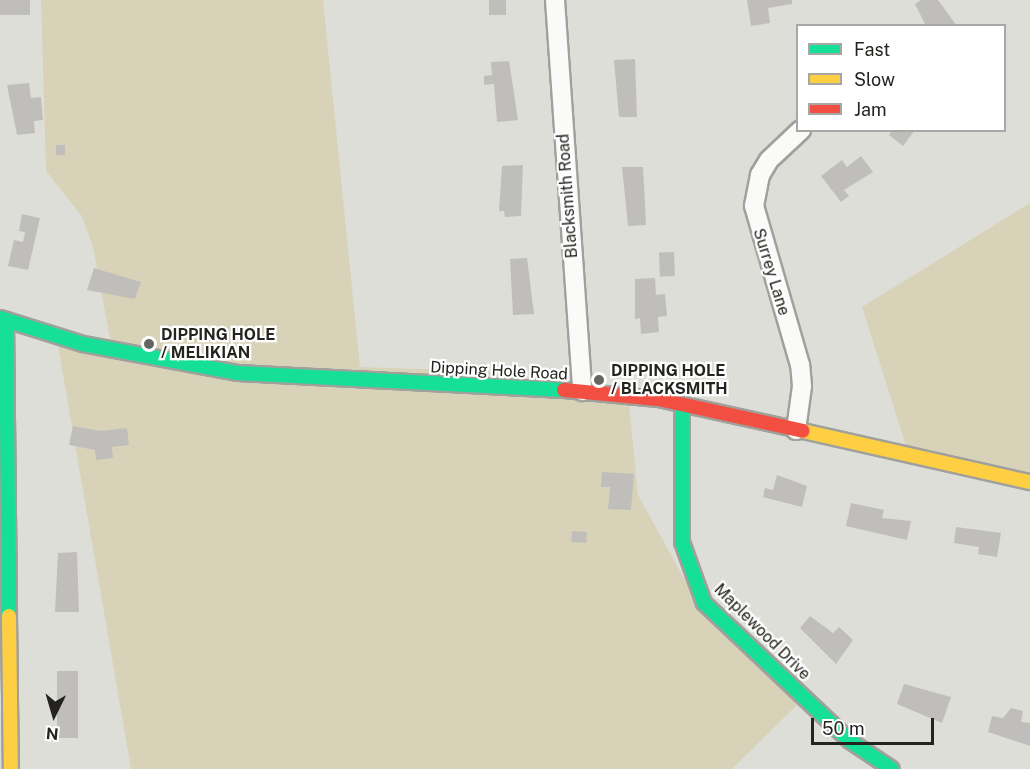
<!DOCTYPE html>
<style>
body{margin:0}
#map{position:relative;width:1030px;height:769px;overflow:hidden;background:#deded9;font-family:"Public Sans",sans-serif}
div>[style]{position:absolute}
.green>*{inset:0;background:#d8d3b8}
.building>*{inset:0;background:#bfbeba;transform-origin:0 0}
.roads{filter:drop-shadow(2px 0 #a0a09c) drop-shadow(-2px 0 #a0a09c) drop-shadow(0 2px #a0a09c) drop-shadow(0 -2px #a0a09c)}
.street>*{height:18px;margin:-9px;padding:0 9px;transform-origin:9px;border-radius:9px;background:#fafaf9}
.fast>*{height:14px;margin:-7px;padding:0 7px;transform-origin:7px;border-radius:7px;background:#16e098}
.slow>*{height:14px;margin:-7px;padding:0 7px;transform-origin:7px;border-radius:7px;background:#ffcf43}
.jam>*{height:14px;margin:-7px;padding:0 7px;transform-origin:7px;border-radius:7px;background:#f24e42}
.dots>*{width:16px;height:16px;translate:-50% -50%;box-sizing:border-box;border:3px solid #fff;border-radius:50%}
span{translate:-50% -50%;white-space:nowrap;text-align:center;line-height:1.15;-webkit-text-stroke:4.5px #fff;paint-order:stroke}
.street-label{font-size:16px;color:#242320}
.poi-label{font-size:16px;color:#242320;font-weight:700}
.left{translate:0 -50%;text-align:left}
.legend{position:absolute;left:796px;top:24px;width:210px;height:108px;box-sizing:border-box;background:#fff;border:2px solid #a7a7a6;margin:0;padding:8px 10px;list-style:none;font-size:18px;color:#242320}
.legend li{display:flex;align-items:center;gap:12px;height:30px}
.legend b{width:30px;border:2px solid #a7a7a6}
.north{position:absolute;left:24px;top:685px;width:60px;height:60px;-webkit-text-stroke:4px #fff;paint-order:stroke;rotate:185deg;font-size:16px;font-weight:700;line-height:24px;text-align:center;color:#242320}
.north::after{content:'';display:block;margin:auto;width:21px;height:27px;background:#242320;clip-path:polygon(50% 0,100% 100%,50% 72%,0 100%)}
.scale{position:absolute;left:811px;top:718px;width:123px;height:27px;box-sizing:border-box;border:3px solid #242320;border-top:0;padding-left:8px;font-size:18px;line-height:21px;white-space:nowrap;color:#242320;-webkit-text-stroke:4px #fff;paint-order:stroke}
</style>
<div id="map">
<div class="green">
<i style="clip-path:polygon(41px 0,323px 0,360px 367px,480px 371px,628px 395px,638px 495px,686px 582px,803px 699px,732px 769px,131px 769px,58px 346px,112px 350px,93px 246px,81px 215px,46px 171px)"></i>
<i style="clip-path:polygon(1030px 203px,1030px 482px,908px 452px,862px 307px)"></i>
</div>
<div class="building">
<i style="left:0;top:0;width:30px;height:15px"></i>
<i style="left:489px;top:0;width:17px;height:15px"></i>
<i style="clip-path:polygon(747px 0,792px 0,792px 4px,768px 8px,770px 23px,751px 26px)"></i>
<i style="clip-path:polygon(921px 0,938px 0,957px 26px,926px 26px,915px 4px)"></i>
<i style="clip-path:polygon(635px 59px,637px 117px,619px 117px,614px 60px)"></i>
<i style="clip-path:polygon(509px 61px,518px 120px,497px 122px,494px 84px,484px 85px,484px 76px,492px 75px,491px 62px)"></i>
<i style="clip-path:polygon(29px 83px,31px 98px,41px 97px,43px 120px,34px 121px,35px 133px,17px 135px,7px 85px)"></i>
<i style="clip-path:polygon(892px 130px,915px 130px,903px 146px,889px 135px)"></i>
<i style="left:56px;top:145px;width:9px;height:10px"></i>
<i style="clip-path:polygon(861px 156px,873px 172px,844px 190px,849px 196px,841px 202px,821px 176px,842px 160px,847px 167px)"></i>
<i style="clip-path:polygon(523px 165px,521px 216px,505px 217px,504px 211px,499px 211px,502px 166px)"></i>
<i style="clip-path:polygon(622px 167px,643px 167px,646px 225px,628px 226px)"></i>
<i style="clip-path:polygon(22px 214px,40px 218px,28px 270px,8px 266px,14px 240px,23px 242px,25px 232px,19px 231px)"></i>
<i style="left:674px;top:252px;width:24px;height:15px;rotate:88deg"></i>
<i style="clip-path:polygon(527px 258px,534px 314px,513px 315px,510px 259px)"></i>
<i style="clip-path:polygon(94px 268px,141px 282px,135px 299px,87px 290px)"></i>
<i style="clip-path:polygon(655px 278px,656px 295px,665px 294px,667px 316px,658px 317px,659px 332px,641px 334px,640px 318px,635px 319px,635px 279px)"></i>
<i style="clip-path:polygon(73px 426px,101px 431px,127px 428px,129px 445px,112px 447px,113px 458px,96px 460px,95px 450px,69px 445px)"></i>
<i style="clip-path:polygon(602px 472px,634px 474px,631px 510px,608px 509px,610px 487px,601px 487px)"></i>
<i style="clip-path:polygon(777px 475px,807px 486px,802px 507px,763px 497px,765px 488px,773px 490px)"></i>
<i style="clip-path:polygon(851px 503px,884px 510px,882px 518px,911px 521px,907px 540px,846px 526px)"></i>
<i style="clip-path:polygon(956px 527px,1001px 533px,997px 557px,978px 554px,979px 547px,954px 543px)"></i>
<i style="left:572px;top:531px;width:15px;height:11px;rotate:4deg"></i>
<i style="clip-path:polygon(77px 552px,79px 612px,55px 612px,58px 553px)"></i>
<i style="clip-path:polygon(810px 616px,833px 633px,839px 627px,853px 640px,836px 664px,800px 628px)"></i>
<i style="left:78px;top:671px;width:67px;height:21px;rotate:90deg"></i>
<i style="clip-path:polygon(904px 684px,951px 697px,942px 723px,897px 704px)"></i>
<i style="clip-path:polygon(1011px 708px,1023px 711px,1021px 722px,1030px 723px,1030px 746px,988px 732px,992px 716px,1003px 718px)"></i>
</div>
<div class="roads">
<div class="street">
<i style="left:555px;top:0;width:392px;rotate:86deg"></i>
<i style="left:796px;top:430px;width:44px;rotate:-82.2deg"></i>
<i style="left:802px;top:386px;width:21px;rotate:-95deg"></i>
<i style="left:800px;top:365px;width:166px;rotate:-106.1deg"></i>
<i style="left:754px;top:206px;width:32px;rotate:-79deg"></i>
<i style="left:760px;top:175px;width:17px;rotate:-59deg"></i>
<i style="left:769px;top:160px;width:44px;rotate:-43.2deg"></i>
</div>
<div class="fast">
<i style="left:0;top:318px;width:87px;rotate:17.4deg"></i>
<i style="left:83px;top:344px;width:158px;rotate:10.6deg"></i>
<i style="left:238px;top:373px;width:326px;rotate:3deg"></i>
<i style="left:6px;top:320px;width:296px;rotate:89.4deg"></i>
<i style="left:682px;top:406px;width:136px;rotate:90deg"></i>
<i style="left:682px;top:542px;width:65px;rotate:70.2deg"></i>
<i style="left:704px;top:603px;width:201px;rotate:43.4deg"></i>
<i style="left:850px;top:741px;width:50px;rotate:33.7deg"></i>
</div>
<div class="slow">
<i style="left:803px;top:431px;width:233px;rotate:12.7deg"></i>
<i style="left:9px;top:616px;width:153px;rotate:89.3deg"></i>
</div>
<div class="jam">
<i style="left:564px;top:390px;width:94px;rotate:5.5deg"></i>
<i style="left:658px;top:399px;width:148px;rotate:12.4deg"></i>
</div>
</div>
<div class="dots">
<i style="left:149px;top:344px;background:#656461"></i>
<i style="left:599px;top:380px;background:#656461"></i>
</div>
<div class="street-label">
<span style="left:568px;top:196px;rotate:-94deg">Blacksmith Road</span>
<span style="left:771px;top:272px;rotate:73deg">Surrey Lane</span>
<span style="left:499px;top:371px;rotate:3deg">Dipping Hole Road</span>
<span style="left:762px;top:632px;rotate:45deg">Maplewood Drive</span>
</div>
<div class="poi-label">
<span class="left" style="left:161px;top:344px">DIPPING HOLE<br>/ MELIKIAN</span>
<span class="left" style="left:611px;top:380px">DIPPING HOLE<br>/ BLACKSMITH</span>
</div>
<ul class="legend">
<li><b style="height:8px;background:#16e098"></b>Fast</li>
<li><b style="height:8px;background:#ffcf43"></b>Slow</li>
<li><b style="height:8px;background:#f24e42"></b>Jam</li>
</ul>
<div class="north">N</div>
<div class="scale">50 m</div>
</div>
